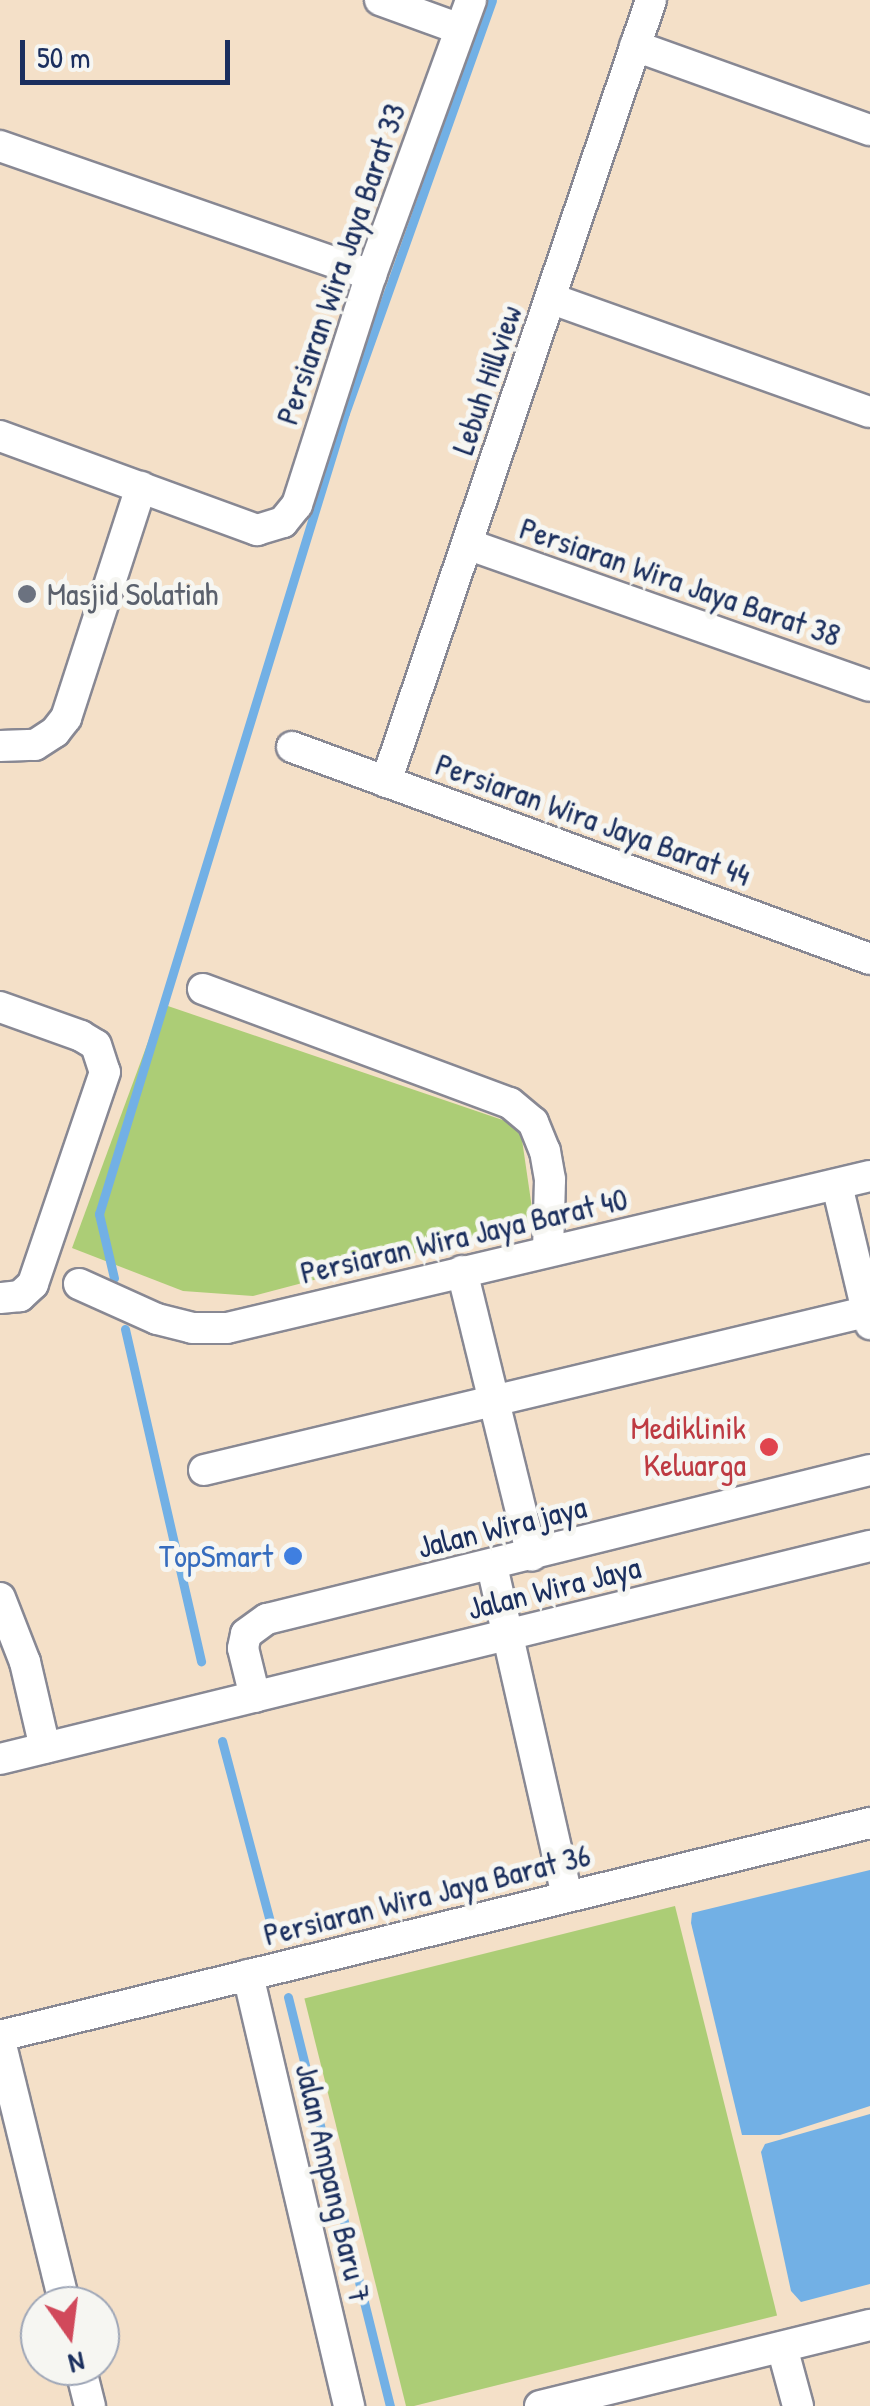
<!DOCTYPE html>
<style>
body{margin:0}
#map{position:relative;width:870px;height:2406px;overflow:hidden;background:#f4e0c8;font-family:"Patrick Hand",sans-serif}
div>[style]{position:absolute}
.green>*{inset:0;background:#accd76;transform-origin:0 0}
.water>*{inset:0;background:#72b0e5}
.stream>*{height:9px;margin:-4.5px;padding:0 4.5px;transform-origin:4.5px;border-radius:4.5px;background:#72b0e5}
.roads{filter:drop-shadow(2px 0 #888893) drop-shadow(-2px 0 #888893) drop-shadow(0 2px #888893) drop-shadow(0 -2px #888893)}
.minor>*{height:30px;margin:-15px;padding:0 15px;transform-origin:15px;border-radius:15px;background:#fff}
.dots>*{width:28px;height:28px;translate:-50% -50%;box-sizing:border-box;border:5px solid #f6f6f2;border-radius:50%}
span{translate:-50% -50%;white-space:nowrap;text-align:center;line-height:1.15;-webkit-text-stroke:10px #f6f6f2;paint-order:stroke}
.street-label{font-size:32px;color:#1b2f5e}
.worship-label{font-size:32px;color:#5b616d}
.left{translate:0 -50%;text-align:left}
.health-label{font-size:32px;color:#be3a42}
.right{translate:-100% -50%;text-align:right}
.shop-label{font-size:32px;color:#366cbe}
.north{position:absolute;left:20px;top:2286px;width:100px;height:100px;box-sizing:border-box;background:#f6f6f2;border:2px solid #9ea6b7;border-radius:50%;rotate:166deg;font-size:28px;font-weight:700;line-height:40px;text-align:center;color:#1b2f5e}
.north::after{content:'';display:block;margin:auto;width:35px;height:45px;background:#d1495b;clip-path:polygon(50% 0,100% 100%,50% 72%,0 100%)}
.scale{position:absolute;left:20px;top:40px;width:210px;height:45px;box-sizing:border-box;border:5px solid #1b2f5e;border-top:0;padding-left:12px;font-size:30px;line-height:35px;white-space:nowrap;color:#1b2f5e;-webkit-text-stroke:8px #f6f6f2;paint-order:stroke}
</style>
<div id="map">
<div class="green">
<i style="clip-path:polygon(162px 1004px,520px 1126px,534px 1222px,253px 1296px,183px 1291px,72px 1248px)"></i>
<i style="left:675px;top:1906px;width:422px;height:382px;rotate:76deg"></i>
</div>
<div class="water">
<i style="clip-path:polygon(870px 1870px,870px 2106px,780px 2135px,742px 2135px,691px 1923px,692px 1913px)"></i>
<i style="clip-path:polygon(870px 2114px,870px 2284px,801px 2302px,791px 2291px,761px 2152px,765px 2144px)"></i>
</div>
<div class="stream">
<i style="left:114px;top:1278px;width:66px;rotate:-103.2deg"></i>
<i style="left:99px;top:1214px;width:838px;rotate:-72.93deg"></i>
<i style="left:345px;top:413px;width:438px;rotate:-70.4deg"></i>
<i style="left:125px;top:1329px;width:341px;rotate:77.1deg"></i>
<i style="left:222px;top:1741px;width:199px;rotate:75.1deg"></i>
<i style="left:288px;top:1997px;width:422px;rotate:76deg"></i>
</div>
<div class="roads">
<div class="minor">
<i style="left:380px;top:0;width:85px;rotate:19.9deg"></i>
<i style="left:635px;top:46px;width:250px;rotate:19.7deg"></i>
<i style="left:0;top:146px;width:393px;rotate:19.2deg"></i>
<i style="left:552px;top:299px;width:337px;rotate:19.6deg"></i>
<i style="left:0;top:436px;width:274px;rotate:20.1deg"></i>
<i style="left:257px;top:530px;width:27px;rotate:-17deg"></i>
<i style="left:283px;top:522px;width:22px;rotate:-51deg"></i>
<i style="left:297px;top:505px;width:242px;rotate:-72.2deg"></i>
<i style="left:371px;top:275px;width:293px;rotate:-70deg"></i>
<i style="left:467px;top:544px;width:427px;rotate:19.4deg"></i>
<i style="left:0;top:746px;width:35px;rotate:-2deg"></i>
<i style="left:35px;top:745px;width:24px;rotate:-33deg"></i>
<i style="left:55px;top:732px;width:18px;rotate:-52deg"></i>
<i style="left:66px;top:718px;width:243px;rotate:-72deg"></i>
<i style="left:292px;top:747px;width:616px;rotate:20.14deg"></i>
<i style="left:386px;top:782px;width:826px;rotate:-71.28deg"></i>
<i style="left:203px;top:989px;width:327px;rotate:20.4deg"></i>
<i style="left:510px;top:1103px;width:30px;rotate:40deg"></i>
<i style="left:533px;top:1122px;width:31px;rotate:68deg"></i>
<i style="left:545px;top:1151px;width:29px;rotate:80deg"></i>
<i style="left:550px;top:1180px;width:71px;rotate:91.6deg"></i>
<i style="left:0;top:1007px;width:86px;rotate:19.7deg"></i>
<i style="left:81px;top:1036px;width:17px;rotate:31deg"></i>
<i style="left:96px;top:1045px;width:28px;rotate:72deg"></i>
<i style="left:105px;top:1072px;width:224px;rotate:108.8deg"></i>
<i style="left:33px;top:1284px;width:18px;rotate:137deg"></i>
<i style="left:20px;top:1296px;width:20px;rotate:174deg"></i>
<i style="left:837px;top:1185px;width:143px;rotate:76.6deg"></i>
<i style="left:462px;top:1271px;width:293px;rotate:76.2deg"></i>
<i style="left:79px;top:1284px;width:85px;rotate:24.2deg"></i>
<i style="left:157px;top:1319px;width:36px;rotate:14deg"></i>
<i style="left:192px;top:1328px;width:35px"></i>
<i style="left:227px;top:1328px;width:661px;rotate:-13.3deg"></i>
<i style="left:204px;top:1470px;width:685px;rotate:-13.43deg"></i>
<i style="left:492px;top:1566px;width:339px;rotate:77.2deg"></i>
<i style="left:0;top:1598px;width:69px;rotate:68.7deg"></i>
<i style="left:25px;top:1662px;width:88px;rotate:76.9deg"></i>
<i style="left:255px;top:1697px;width:50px;rotate:-103.8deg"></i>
<i style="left:243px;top:1648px;width:14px;rotate:-78deg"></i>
<i style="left:246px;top:1634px;width:26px;rotate:-36deg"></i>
<i style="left:267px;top:1619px;width:621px;rotate:-13.88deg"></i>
<i style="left:0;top:1759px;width:896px;rotate:-13.76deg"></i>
<i style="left:248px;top:1975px;width:443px;rotate:76.8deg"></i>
<i style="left:0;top:2036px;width:896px;rotate:-13.76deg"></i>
<i style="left:0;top:2041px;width:273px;rotate:76.2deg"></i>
<i style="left:782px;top:2347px;width:61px;rotate:74.8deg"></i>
<i style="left:80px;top:2366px;width:41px;rotate:76deg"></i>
<i style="left:540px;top:2406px;width:340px;rotate:-13.8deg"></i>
</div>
</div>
<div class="dots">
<i style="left:27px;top:594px;background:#6b7280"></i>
<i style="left:769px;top:1447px;background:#e0444e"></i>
<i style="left:293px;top:1556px;background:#3f7fe0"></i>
</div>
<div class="street-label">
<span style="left:341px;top:264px;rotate:-71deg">Persiaran Wira Jaya Barat 33</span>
<span style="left:487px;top:380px;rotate:-71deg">Lebuh Hillview</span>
<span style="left:680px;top:582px;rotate:19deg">Persiaran Wira Jaya Barat 38</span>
<span style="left:593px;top:820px;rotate:20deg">Persiaran Wira Jaya Barat 44</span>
<span style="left:464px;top:1236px;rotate:-13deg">Persiaran Wira Jaya Barat 40</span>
<span style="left:502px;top:1527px;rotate:-14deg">Jalan Wira jaya</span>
<span style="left:554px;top:1588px;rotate:-14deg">Jalan Wira Jaya</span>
<span style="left:427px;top:1895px;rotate:-14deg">Persiaran Wira Jaya Barat 36</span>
<span style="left:333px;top:2183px;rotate:77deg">Jalan Ampang Baru 7</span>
</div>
<div class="worship-label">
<span class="left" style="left:47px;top:594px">Masjid Solatiah</span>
</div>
<div class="health-label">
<span class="right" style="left:746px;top:1447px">Mediklinik<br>Keluarga</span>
</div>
<div class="shop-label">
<span class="right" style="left:273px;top:1556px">TopSmart</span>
</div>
<div class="north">N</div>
<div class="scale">50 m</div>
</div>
